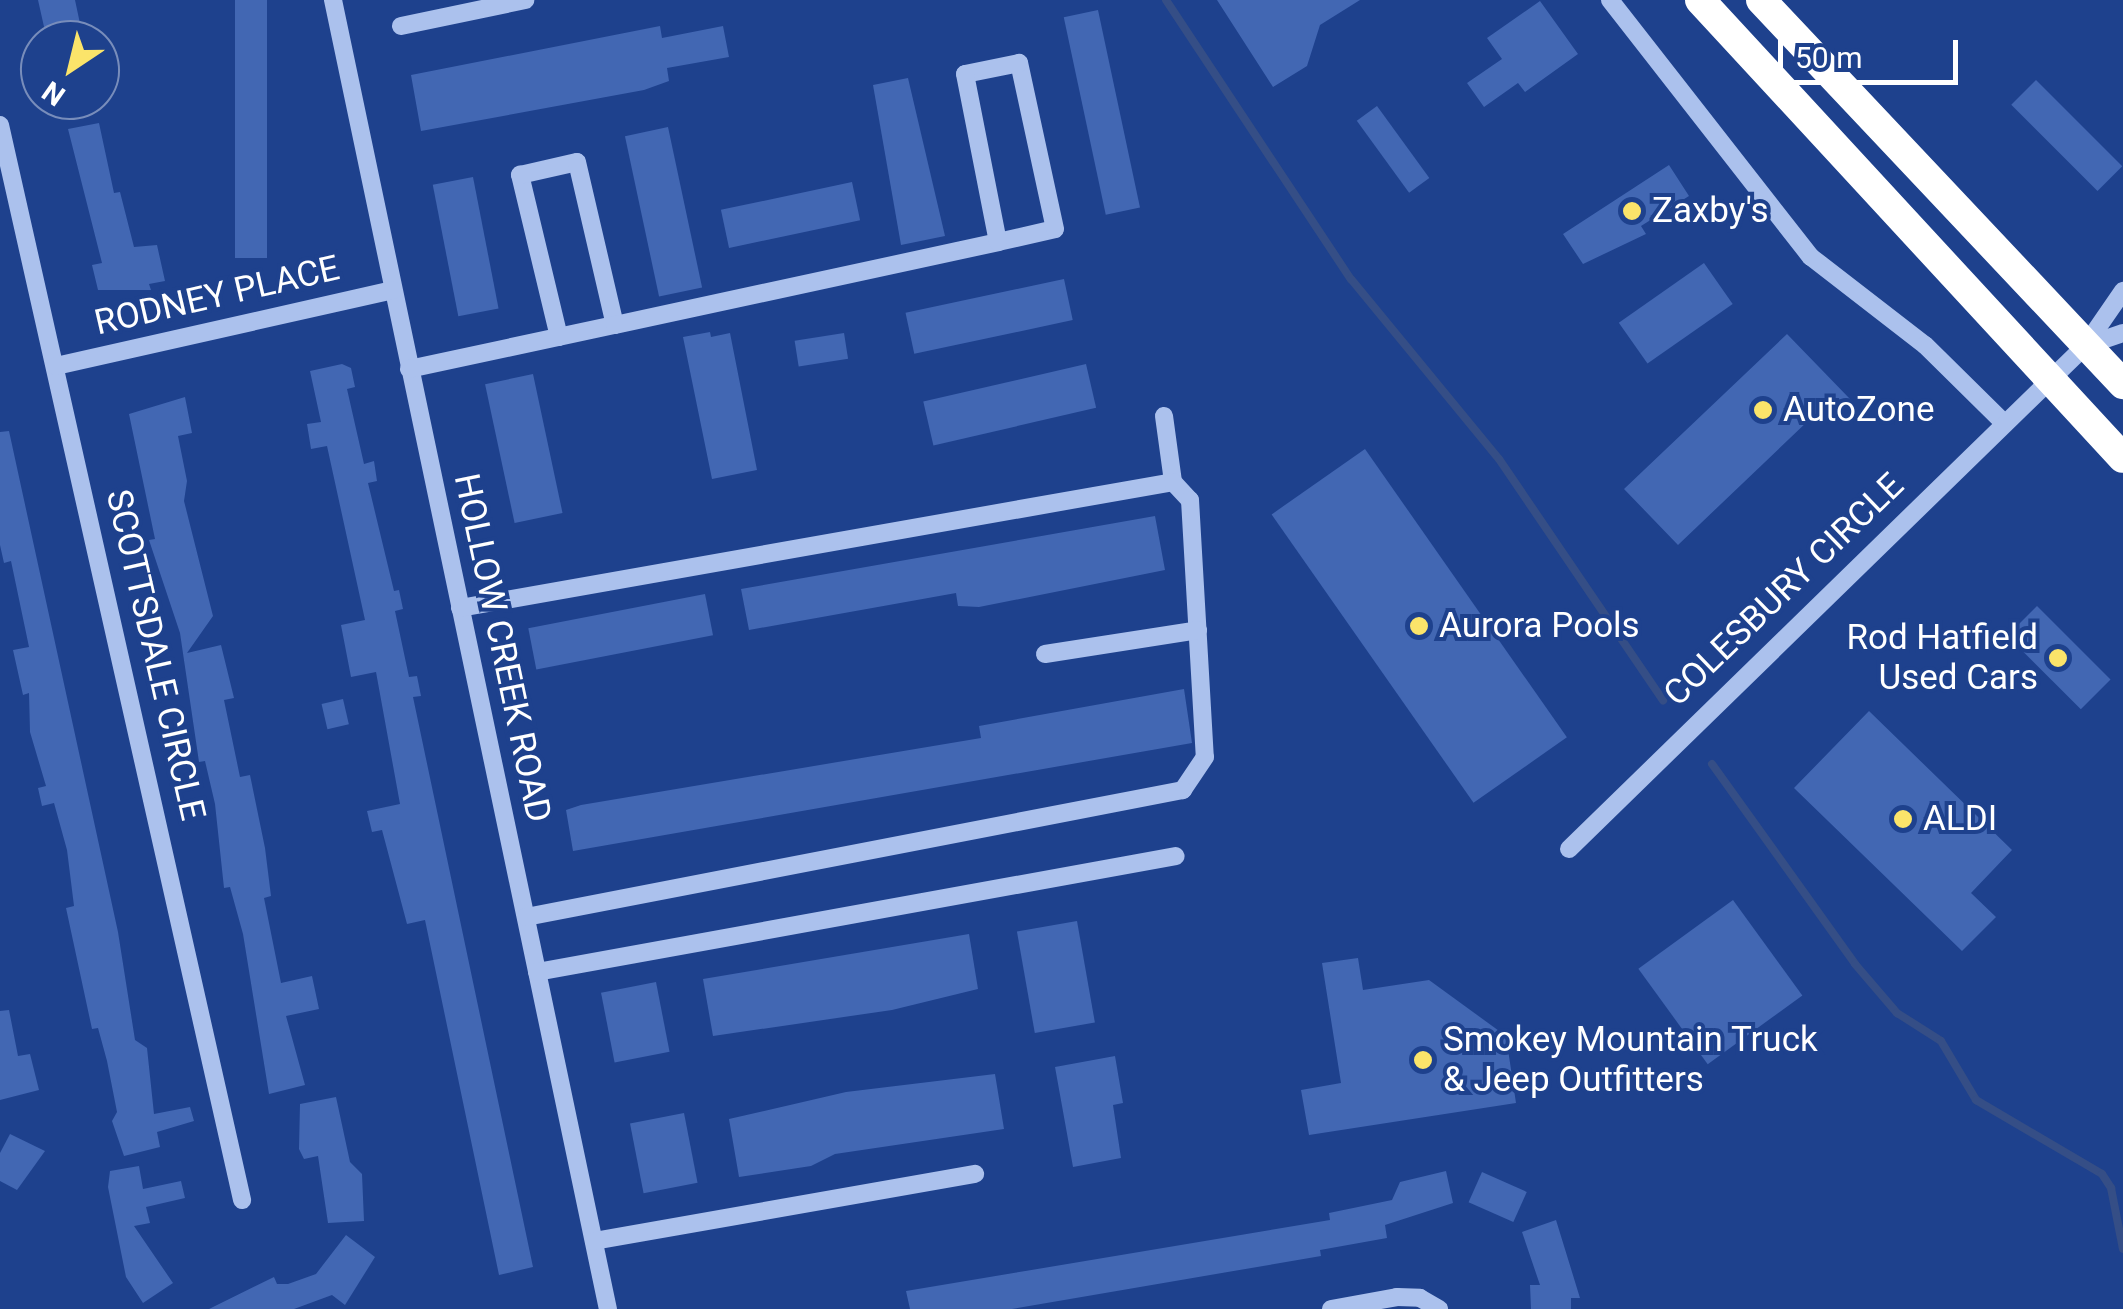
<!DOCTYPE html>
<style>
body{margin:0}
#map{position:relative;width:2123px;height:1309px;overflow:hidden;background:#1e418d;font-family:Roboto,sans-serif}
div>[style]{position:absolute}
.stream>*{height:8px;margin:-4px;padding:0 4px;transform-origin:4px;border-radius:4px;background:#354e86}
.building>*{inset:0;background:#4267b3;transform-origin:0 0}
.minor>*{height:18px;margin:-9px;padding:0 9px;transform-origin:9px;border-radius:9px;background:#abc1ed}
.highway>*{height:30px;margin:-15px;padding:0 15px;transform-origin:15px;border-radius:15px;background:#fff}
.dots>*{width:28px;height:28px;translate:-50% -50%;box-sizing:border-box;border:5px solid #1e418d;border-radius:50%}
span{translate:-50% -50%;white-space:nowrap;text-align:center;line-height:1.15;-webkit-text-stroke:8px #1e418d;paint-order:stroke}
.poi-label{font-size:35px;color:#fff}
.left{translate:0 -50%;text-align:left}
.right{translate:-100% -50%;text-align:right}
.street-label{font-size:35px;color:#fff}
.north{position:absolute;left:20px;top:20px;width:100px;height:100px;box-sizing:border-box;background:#1e418d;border:2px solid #788dbb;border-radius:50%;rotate:215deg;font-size:28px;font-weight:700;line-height:40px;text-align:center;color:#fff}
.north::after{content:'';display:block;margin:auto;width:35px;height:45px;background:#fbe46a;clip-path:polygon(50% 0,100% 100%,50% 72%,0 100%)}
.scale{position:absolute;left:1778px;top:40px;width:180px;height:45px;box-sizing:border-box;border:5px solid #fff;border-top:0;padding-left:12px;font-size:30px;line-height:35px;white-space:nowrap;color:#fff;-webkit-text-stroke:8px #1e418d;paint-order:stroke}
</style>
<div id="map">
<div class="stream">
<i style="left:1166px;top:0;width:335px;rotate:56.5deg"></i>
<i style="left:1351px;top:279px;width:233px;rotate:50.6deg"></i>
<i style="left:1499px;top:459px;width:292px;rotate:55.8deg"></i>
<i style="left:1712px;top:764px;width:246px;rotate:54.4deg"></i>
<i style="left:1855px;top:964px;width:65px;rotate:49.4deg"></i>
<i style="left:1897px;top:1013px;width:52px;rotate:32.5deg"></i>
<i style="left:1941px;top:1041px;width:69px;rotate:59.3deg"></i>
<i style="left:1976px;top:1100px;width:146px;rotate:30.4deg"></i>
<i style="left:2102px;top:1174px;width:17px;rotate:57deg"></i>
<i style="left:2111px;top:1188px;width:62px;rotate:78.9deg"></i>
</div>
<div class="building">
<i style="clip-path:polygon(38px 0,75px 0,82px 33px,47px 40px)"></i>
<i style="left:235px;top:0;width:32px;height:258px"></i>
<i style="clip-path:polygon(1217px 0,1360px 0,1320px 25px,1307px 66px,1273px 87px)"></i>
<i style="clip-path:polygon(1540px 1px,1578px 54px,1525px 92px,1518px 83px,1484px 107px,1467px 83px,1502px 59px,1487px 38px)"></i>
<i style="left:1098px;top:10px;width:202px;height:35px;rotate:78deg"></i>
<i style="clip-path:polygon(660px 26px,662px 38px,723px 26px,729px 57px,667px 68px,669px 81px,644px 90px,421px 131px,411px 75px)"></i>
<i style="clip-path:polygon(908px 78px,945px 236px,901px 245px,873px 85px)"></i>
<i style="left:2036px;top:80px;width:122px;height:35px;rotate:45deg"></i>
<i style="left:1377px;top:106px;width:89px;height:25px;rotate:54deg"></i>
<i style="clip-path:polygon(99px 123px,114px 193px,120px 192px,134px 247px,157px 245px,165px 281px,149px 284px,151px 290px,98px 290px,92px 265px,102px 263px,68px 129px)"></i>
<i style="left:668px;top:127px;width:164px;height:44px;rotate:78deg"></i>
<i style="clip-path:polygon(1669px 165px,1689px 196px,1641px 226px,1646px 234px,1583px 264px,1563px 234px)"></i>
<i style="left:473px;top:177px;width:134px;height:41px;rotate:79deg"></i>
<i style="left:852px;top:182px;width:39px;height:134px;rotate:78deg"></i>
<i style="left:1704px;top:263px;width:50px;height:104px;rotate:55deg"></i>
<i style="left:1064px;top:279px;width:42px;height:162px;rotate:78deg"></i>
<i style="clip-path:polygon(710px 332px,711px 337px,730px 333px,757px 470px,712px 479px,683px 337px)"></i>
<i style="left:844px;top:333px;width:26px;height:50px;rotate:81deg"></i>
<i style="clip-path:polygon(1787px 334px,1850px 399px,1830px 400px,1678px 545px,1624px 489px)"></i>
<i style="clip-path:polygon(342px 364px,351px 368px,355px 387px,347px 389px,364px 464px,374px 461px,377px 481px,368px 483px,394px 591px,399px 590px,403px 609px,395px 611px,409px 677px,417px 676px,421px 696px,413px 697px,533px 1267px,499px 1275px,425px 920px,407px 924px,382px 830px,372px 832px,367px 811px,400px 804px,376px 672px,351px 677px,341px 625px,365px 620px,327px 446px,311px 449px,307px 424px,321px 422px,310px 371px)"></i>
<i style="left:1086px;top:364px;width:45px;height:167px;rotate:77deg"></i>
<i style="left:533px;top:374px;width:142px;height:49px;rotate:78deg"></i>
<i style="clip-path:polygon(185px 397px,192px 433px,178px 436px,187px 481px,184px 501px,213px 616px,187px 653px,221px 645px,234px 698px,224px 700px,240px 777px,250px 775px,265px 848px,271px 896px,264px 898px,281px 983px,312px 976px,319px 1009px,286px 1016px,305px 1085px,269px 1094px,243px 934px,230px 887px,224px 888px,215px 804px,205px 761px,199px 762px,180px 633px,149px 540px,155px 539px,129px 414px)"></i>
<i style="clip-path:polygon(9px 431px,118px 932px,135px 1040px,147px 1048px,154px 1114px,190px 1107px,194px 1121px,157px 1132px,160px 1147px,124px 1156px,112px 1121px,117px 1112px,107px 1061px,98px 1028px,92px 1029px,66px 908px,74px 906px,67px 850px,54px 803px,42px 806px,38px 788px,46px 786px,30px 732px,29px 693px,23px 695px,13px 650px,29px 647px,11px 561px,4px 563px,0 545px,0 432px)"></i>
<i style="left:1365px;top:449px;width:352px;height:114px;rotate:55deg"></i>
<i style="clip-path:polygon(1155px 516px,1165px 570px,979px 607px,958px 606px,956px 593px,749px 630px,741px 589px)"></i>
<i style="left:705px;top:594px;width:42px;height:180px;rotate:79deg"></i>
<i style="left:2037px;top:606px;width:104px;height:42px;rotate:45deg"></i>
<i style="clip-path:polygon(1184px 689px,1192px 743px,573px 851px,566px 810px,581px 805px,981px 738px,979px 726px)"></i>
<i style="left:343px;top:699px;width:26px;height:22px;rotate:77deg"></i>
<i style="clip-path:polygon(1869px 711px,2012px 850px,1971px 893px,1996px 917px,1962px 951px,1794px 788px)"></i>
<i style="left:1733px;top:900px;width:118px;height:117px;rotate:54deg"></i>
<i style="left:1077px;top:921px;width:103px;height:61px;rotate:80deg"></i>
<i style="clip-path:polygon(969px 934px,978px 989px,892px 1010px,713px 1036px,703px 979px)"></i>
<i style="clip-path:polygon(1358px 958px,1363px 990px,1429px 980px,1506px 1036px,1516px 1103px,1309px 1135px,1301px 1090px,1341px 1083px,1322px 963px)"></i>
<i style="left:656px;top:982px;width:71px;height:56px;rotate:79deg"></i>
<i style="clip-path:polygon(9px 1010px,18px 1056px,30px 1054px,39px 1090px,0 1100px,0 1011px)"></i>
<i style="clip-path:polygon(1115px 1056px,1123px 1103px,1113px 1105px,1121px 1158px,1073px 1167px,1055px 1067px)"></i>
<i style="clip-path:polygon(995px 1074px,1004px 1129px,835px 1154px,811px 1166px,739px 1177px,729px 1119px,846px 1092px)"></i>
<i style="clip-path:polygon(336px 1097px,350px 1162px,362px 1174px,364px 1221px,328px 1223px,318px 1156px,304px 1159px,299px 1149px,300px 1104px)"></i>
<i style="left:684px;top:1113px;width:71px;height:55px;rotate:79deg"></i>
<i style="clip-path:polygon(10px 1134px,45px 1151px,17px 1190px,0 1181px,0 1153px)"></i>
<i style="clip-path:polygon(139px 1166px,143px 1189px,181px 1181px,185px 1198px,146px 1207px,150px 1223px,134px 1226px,173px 1283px,143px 1303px,126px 1277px,108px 1187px,110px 1171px)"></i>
<i style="clip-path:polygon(1446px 1171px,1453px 1203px,1385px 1225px,1387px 1238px,1320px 1250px,1321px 1256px,1012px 1309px,910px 1309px,906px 1291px,1330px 1220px,1329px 1213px,1392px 1200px,1400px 1182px)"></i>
<i style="left:1482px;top:1172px;width:49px;height:33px;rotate:24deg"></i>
<i style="clip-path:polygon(1556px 1220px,1580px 1298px,1571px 1298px,1571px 1309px,1531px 1309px,1530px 1285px,1540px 1285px,1522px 1232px)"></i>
<i style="clip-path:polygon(346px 1235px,375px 1257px,345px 1305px,332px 1295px,294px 1309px,209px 1309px,274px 1277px,277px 1284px,288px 1284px,316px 1274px)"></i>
</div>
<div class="minor">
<i style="left:333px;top:0;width:1338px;rotate:78.14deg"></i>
<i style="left:1610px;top:0;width:326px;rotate:52deg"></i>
<i style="left:1811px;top:257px;width:144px;rotate:37.7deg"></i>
<i style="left:1925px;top:345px;width:110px;rotate:44.6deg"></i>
<i style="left:401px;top:26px;width:127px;rotate:-11.8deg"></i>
<i style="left:0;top:125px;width:1102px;rotate:77.31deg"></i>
<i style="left:559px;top:337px;width:167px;rotate:-103.5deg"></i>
<i style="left:520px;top:175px;width:58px;rotate:-12.8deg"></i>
<i style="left:577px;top:162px;width:167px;rotate:76.9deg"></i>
<i style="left:2085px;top:346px;width:40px;rotate:-18.9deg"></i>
<i style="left:56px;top:366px;width:345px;rotate:-12.7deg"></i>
<i style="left:409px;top:369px;width:211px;rotate:-12.1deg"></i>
<i style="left:615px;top:325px;width:392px;rotate:-12.2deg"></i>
<i style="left:998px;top:242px;width:58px;rotate:-12.8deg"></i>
<i style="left:1055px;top:229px;width:170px;rotate:-102.2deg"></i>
<i style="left:1019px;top:63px;width:55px;rotate:168.5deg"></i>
<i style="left:965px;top:74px;width:171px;rotate:78.9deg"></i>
<i style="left:1164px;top:416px;width:67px;rotate:82.2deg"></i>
<i style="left:460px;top:608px;width:724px;rotate:-10.02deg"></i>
<i style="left:1173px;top:482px;width:25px;rotate:47deg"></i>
<i style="left:1190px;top:500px;width:257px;rotate:86.7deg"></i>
<i style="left:1205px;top:757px;width:40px;rotate:124deg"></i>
<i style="left:1183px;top:790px;width:669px;rotate:169.06deg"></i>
<i style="left:1045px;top:654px;width:155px;rotate:-8.9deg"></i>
<i style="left:1569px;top:849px;width:721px;rotate:-44.27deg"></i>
<i style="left:2085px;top:346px;width:67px;rotate:-55.4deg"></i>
<i style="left:537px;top:972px;width:649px;rotate:-10.29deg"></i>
<i style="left:594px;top:1241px;width:387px;rotate:-10deg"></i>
<i style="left:1331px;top:1309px;width:67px;rotate:-10.3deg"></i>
<i style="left:1397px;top:1297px;width:23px;rotate:2deg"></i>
<i style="left:1420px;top:1298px;width:22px;rotate:30deg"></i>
</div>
<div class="highway">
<i style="left:1700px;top:0;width:623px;rotate:47.28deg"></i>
<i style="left:1761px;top:0;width:528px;rotate:46.69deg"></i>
</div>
<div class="dots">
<i style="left:1632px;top:211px;background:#fbe46a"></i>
<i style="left:1763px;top:410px;background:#fbe46a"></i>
<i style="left:1419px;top:626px;background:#fbe46a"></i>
<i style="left:2058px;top:658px;background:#fbe46a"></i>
<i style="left:1903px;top:819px;background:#fbe46a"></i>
<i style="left:1423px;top:1060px;background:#fbe46a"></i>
</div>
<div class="poi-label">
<span class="left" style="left:1652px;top:211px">Zaxby's</span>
<span class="left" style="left:1783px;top:410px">AutoZone</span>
<span class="left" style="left:1439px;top:626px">Aurora Pools</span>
<span class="right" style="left:2038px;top:658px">Rod Hatfield<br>Used Cars</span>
<span class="left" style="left:1923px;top:819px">ALDI</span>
<span class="left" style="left:1443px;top:1060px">Smokey Mountain Truck<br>&amp; Jeep Outfitters</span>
</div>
<div class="street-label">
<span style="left:217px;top:296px;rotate:-13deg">RODNEY PLACE</span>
<span style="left:1784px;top:590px;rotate:-44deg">COLESBURY CIRCLE</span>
<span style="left:502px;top:648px;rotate:78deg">HOLLOW CREEK ROAD</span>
<span style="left:155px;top:655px;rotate:77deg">SCOTTSDALE CIRCLE</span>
</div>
<div class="north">N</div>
<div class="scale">50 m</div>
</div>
